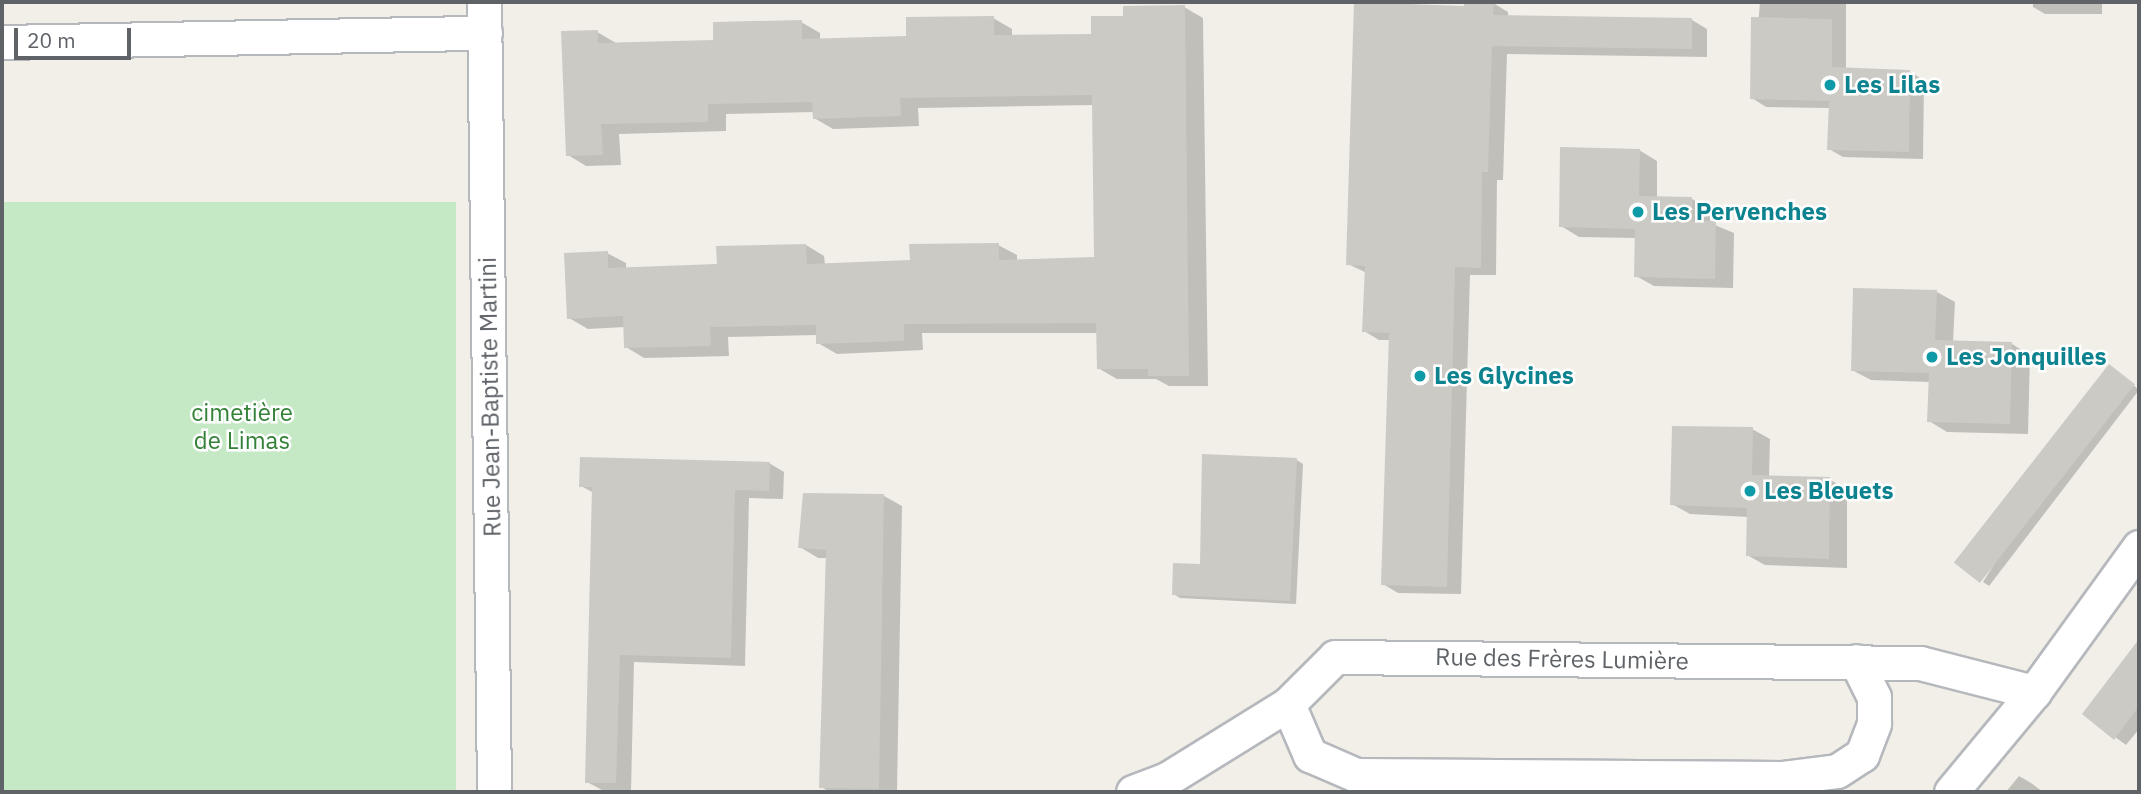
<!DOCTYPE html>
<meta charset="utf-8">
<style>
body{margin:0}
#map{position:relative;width:2141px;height:794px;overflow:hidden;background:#f1efe8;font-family:"IBM Plex Sans",sans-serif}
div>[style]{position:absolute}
.green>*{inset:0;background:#c5e8c5;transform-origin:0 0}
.shadow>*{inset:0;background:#0003}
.building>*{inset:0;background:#cccac5;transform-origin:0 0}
.roads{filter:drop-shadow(2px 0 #b5b8bc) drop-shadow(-2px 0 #b5b8bc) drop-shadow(0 2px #b5b8bc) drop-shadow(0 -2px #b5b8bc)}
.street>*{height:33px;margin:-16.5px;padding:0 16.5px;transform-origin:16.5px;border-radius:16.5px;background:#fff}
.dots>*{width:19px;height:19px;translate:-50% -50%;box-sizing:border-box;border:4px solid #fff;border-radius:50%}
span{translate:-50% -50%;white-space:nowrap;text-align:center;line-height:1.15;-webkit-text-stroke:5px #fff;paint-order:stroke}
.culture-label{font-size:24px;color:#0d838f;font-weight:700}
.left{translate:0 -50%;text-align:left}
.street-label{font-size:24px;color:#5f6368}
.park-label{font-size:24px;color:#348238}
.frame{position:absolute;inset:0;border:4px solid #5f6368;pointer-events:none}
.scale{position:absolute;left:14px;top:28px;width:117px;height:32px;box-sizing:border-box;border:4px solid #5f6368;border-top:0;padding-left:9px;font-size:21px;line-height:24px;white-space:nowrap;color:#5f6368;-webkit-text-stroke:5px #fff;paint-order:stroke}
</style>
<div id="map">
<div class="green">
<i style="left:456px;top:202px;width:590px;height:455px;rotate:90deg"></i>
</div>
<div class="shadow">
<i style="clip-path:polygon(1466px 2px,1493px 3px,1508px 12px,1508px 17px,1692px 20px,1707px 29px,1707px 57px,1507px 54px,1503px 180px,1497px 180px,1496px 275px,1470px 275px,1461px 594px,1398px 593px,1383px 584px,1391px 340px,1379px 340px,1364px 331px,1367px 273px,1348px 264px,1465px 8px)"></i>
<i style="clip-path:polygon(1760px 2px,1846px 2px,1846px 70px,1910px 72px,1924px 80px,1923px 159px,1843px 157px,1829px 149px,1830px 108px,1766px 107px,1752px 98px)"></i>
<i style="clip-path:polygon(2033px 2px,2102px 2px,2102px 14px,2045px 14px,2033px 7px)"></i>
<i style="clip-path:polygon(1184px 7px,1203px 18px,1208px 386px,1169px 386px,1156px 379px,1117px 379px,1098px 368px,1098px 333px,922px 333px,923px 350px,837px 354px,818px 343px,818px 335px,728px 337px,729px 356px,644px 358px,626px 347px,625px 327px,588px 329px,569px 318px,607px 253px,626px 263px,626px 269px,718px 266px,806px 245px,824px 256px,825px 265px,912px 262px,998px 245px,1017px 255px,1017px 261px,1096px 258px,1094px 105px,918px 108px,919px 126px,833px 129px,814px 118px,814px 112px,726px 114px,726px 131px,619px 134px,621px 165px,586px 166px,568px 155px,597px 32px,616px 43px,715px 41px,801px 22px,820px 33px,820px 40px,908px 37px,993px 18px,1012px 29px,1012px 37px,1093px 36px,1124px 18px)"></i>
<i style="clip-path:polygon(1639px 150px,1657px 161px,1657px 198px,1692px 199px,1710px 209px,1710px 223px,1734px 233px,1733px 288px,1654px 286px,1636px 276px,1637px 238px,1579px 237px,1561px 226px)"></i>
<i style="clip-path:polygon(1937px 292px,1955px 302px,1953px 342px,2012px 344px,2030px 355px,2028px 434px,1947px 432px,1929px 421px,1930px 382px,1871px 380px,1852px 370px)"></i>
<i style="clip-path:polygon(2116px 370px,2139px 390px,1989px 586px,1983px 582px)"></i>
<i style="clip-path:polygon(1752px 429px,1770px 439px,1769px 477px,1829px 479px,1847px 490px,1847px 568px,1765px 565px,1747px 555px,1749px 517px,1690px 514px,1672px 504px)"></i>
<i style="clip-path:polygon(1297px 460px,1303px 464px,1296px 604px,1180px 598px,1174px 594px)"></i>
<i style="clip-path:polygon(769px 463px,784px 472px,783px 499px,749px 498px,745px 666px,634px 662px,631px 791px,602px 790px,587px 782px,594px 493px,581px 486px)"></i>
<i style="clip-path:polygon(884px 496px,902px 506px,897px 792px,830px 792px,821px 787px,827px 558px,818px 558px,800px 547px)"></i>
<i style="clip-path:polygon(2139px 642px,2139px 729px,2126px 745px,2085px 715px)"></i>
<i style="clip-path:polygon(2019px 776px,2031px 783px,2043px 792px,2006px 792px)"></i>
</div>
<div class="building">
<i style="clip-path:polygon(1354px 2px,1464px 6px,1464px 2px,1494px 2px,1493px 15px,1692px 18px,1692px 49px,1492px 46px,1488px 172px,1482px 172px,1481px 268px,1455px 267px,1447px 587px,1381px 585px,1389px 333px,1362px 332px,1365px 266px,1346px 265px)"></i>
<i style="clip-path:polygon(1185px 5px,1189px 376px,1148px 376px,1148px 369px,1097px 369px,1096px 323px,904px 324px,904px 341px,816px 344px,816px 325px,710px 327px,711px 346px,624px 348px,623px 316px,567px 319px,564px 253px,608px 251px,608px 268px,717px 264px,716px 246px,806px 244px,807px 264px,910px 260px,909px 244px,999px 243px,999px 260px,1094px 257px,1092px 104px,1092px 95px,900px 98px,901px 116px,813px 119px,812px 102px,708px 104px,708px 122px,601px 124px,603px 155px,566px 156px,561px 31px,598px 30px,598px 43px,713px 40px,713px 22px,802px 20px,802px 39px,906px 36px,906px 17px,994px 16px,994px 35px,1091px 34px,1091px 16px,1123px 16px,1123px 6px)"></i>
<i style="clip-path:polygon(1751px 17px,1832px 19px,1832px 67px,1910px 70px,1909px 152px,1827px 150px,1829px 101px,1750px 99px)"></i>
<i style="clip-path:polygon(1560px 147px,1640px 149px,1639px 196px,1692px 197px,1692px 221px,1716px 221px,1715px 279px,1634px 277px,1635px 229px,1559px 227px)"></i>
<i style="clip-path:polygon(1853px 288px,1937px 290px,1935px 340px,2012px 342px,2010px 424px,1927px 422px,1929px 373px,1851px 371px)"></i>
<i style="left:2109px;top:364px;width:33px;height:252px;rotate:38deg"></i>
<i style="clip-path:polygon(1672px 426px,1753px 427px,1752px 475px,1830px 477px,1829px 559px,1746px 556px,1747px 508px,1670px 505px)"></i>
<i style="clip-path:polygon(1202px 454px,1297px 458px,1290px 601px,1172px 595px,1173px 563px,1200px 564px)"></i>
<i style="clip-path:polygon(580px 457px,770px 462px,769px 491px,735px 490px,731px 658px,620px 655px,616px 783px,585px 783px,592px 487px,579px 487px)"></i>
<i style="clip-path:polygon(803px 493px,884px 494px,879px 789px,819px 788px,826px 550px,798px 548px)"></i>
<i style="clip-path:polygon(2139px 639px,2139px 706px,2114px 740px,2082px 714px)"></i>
</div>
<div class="roads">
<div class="street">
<i style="left:484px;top:2px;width:790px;rotate:89.27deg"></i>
<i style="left:2px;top:42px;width:483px;rotate:-1.1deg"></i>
<i style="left:1288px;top:704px;width:56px;rotate:66.7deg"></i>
<i style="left:1310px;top:755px;width:50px;rotate:23.5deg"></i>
<i style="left:1356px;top:775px;width:425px;rotate:0.4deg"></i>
<i style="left:1781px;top:778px;width:28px;rotate:30deg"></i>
<i style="left:1781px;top:778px;width:56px;rotate:-7.1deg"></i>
<i style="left:1837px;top:771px;width:30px;rotate:-33deg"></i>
<i style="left:1862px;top:755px;width:34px;rotate:-69deg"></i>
<i style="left:1874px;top:723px;width:26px;rotate:-90deg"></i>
<i style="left:1874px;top:697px;width:40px;rotate:-116.6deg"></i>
<i style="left:1133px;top:792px;width:36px;rotate:-21deg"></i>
<i style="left:1167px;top:779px;width:142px;rotate:-31.8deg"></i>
<i style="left:1288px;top:704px;width:66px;rotate:-45deg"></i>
<i style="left:1335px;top:657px;width:585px;rotate:0.59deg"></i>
<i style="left:1920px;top:663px;width:118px;rotate:14.3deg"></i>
<i style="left:1951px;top:792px;width:130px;rotate:-50.3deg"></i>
<i style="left:2034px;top:692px;width:179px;rotate:-54.1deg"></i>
</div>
</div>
<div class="dots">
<i style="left:1830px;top:85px;background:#0f9aa8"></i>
<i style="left:1638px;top:212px;background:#0f9aa8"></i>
<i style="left:1932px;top:357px;background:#0f9aa8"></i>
<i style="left:1420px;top:376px;background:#0f9aa8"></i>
<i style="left:1750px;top:491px;background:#0f9aa8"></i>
</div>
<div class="culture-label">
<span class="left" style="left:1844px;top:85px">Les Lilas</span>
<span class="left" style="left:1652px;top:212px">Les Pervenches</span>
<span class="left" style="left:1946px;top:357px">Les Jonquilles</span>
<span class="left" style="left:1434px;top:376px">Les Glycines</span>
<span class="left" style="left:1764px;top:491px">Les Bleuets</span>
</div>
<div class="street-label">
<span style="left:490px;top:397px;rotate:-91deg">Rue Jean-Baptiste Martini</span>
<span style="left:1562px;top:659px;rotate:1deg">Rue des Frères Lumière</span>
</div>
<div class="park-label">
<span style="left:242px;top:427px">cimetière<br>de Limas</span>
</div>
<div class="frame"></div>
<div class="scale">20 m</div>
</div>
